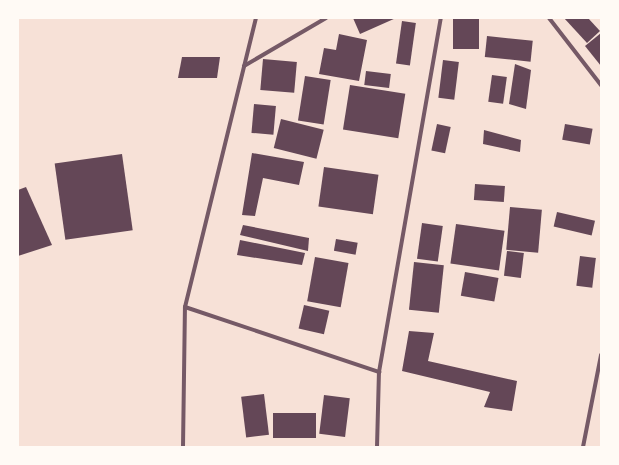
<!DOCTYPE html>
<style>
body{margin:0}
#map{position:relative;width:619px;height:465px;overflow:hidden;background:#f7e1d7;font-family:"Sofia Sans Condensed",sans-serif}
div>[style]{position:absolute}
.building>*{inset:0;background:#644757;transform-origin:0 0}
.minor>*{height:4px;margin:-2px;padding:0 2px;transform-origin:2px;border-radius:2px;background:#755966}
span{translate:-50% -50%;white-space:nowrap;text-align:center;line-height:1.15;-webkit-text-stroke:3.5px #fffaf5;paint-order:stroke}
.frame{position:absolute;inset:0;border:19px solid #fffaf5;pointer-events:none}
</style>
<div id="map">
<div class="building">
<i style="clip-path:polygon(353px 18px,396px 18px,360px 34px)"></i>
<i style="left:453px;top:18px;width:26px;height:31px"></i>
<i style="clip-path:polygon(564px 18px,588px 18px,600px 31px,587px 43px)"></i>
<i style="left:402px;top:21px;width:14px;height:43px;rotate:8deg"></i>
<i style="clip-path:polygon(601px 33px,601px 66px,585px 46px)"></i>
<i style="clip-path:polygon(339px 34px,367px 40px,359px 81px,319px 74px,324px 48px,336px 50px)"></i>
<i style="left:487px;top:36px;width:46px;height:21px;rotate:6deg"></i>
<i style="clip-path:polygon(182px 57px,220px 57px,217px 78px,178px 78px)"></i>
<i style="left:263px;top:59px;width:34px;height:31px;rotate:5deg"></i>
<i style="left:443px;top:60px;width:16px;height:38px;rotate:7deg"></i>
<i style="clip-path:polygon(515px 64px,531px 70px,526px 109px,509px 104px)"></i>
<i style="left:366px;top:71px;width:25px;height:14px;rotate:7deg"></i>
<i style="left:492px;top:75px;width:15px;height:27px;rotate:8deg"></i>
<i style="left:305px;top:76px;width:26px;height:45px;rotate:9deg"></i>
<i style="left:350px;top:85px;width:56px;height:45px;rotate:9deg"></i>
<i style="left:254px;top:104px;width:22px;height:29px;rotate:5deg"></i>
<i style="left:281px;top:119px;width:44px;height:30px;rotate:14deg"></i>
<i style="left:437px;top:124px;width:14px;height:27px;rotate:12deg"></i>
<i style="left:565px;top:124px;width:28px;height:16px;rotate:10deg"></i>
<i style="clip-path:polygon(484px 130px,521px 140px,520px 152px,483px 144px)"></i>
<i style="clip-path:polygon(252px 153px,304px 162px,299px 185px,263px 178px,255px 216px,242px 215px)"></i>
<i style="left:122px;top:154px;width:77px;height:68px;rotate:82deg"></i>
<i style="left:324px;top:167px;width:55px;height:40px;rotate:8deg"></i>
<i style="left:475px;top:184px;width:30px;height:16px;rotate:4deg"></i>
<i style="clip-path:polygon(26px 187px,52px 245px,18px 256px,18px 190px)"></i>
<i style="left:510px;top:207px;width:32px;height:43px;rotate:5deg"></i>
<i style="left:557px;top:212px;width:39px;height:15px;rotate:13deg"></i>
<i style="left:422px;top:223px;width:21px;height:36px;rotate:8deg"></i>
<i style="left:456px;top:224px;width:49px;height:40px;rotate:8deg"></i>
<i style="clip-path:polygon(243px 225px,309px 238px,308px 251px,240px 235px)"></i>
<i style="left:336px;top:239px;width:22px;height:12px;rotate:10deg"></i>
<i style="clip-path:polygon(240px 240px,305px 253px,302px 265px,237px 255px)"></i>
<i style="left:507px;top:251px;width:17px;height:25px;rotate:7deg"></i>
<i style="left:580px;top:256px;width:16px;height:30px;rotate:7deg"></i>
<i style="left:315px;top:257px;width:34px;height:45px;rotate:10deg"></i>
<i style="left:414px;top:262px;width:30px;height:48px;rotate:6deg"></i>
<i style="left:465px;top:272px;width:34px;height:24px;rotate:10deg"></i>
<i style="left:304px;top:305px;width:26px;height:24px;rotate:13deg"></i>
<i style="clip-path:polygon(409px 331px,434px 333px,428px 361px,517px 381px,512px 411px,484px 407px,490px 392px,402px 371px)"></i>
<i style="left:264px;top:394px;width:41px;height:23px;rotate:83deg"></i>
<i style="left:324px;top:395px;width:26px;height:39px;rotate:7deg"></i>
<i style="left:273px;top:413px;width:43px;height:25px"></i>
</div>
<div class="minor">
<i style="left:549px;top:18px;width:85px;rotate:52.2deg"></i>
<i style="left:244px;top:66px;width:95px;rotate:-30.3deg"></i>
<i style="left:185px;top:307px;width:205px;rotate:18.5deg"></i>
<i style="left:183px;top:447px;width:140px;rotate:-89.2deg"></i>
<i style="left:185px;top:307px;width:298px;rotate:-76.2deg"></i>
<i style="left:377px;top:447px;width:75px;rotate:-88.5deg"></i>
<i style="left:379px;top:372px;width:359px;rotate:-80.1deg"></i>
<i style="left:583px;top:447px;width:94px;rotate:-78.9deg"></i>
</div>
<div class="frame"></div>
</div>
